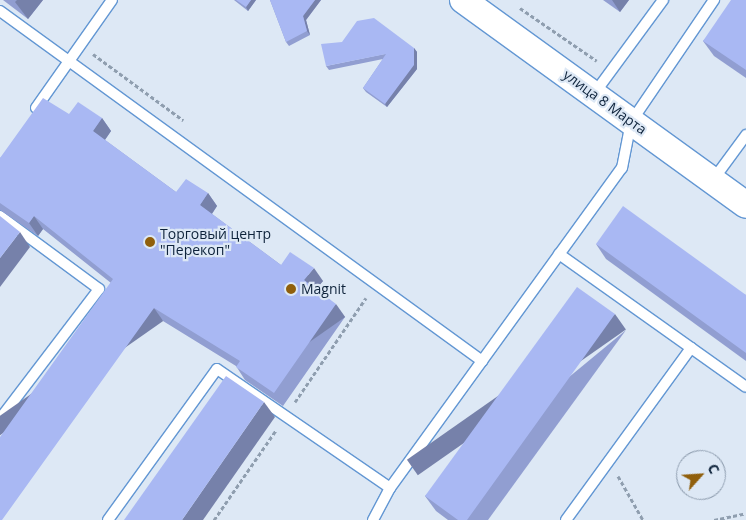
<!DOCTYPE html>
<meta charset="utf-8">
<style>
body{margin:0}
#map{position:relative;width:746px;height:520px;overflow:hidden;background:#dde8f5;font-family:"Open Sans",sans-serif}
div>[style]{position:absolute}
.path>*{height:3px;margin-top:-1.5px;transform-origin:0;background:repeating-linear-gradient(90deg,#8f9eaf 0 4px,transparent 0 6.5px)}
.roads{filter:drop-shadow(1px 0 #6397d3) drop-shadow(-1px 0 #6397d3) drop-shadow(0 1px #6397d3) drop-shadow(0 -1px #6397d3)}
.service>*{height:10px;margin:-5px;padding:0 5px;transform-origin:5px;border-radius:5px;background:#fff}
.tertiary>*{height:26px;margin:-13px;padding:0 13px;transform-origin:13px;border-radius:13px;background:#fff}
.wall>*{inset:0;background:#919ed1}
.shaded-wall>*{inset:0;background:#7681aa;transform-origin:0 0}
.building>*{inset:0;background:#a9b8f3}
.dots>*{width:14px;height:14px;translate:-50% -50%;box-sizing:border-box;border:2px solid #dde8f5;border-radius:50%}
span{translate:-50% -50%;white-space:nowrap;text-align:center;line-height:1.15;-webkit-text-stroke:4.5px #dde8f5;paint-order:stroke}
.street-label{font-size:14px;color:#0e233b}
.poi-label{font-size:14px;color:#0e233b}
.left{translate:0 -50%;text-align:left}
.north{position:absolute;left:676px;top:450px;width:50px;height:50px;box-sizing:border-box;background:#dde8f5;border:1px solid #8a99ab;border-radius:50%;rotate:64deg;font-size:14px;font-weight:700;line-height:20px;text-align:center;color:#0e233b}
.north::after{content:'';display:block;margin:auto;width:18px;height:22px;background:#905f0c;clip-path:polygon(50% 0,100% 100%,50% 72%,0 100%)}
</style>
<div id="map">
<div class="path">
<i style="left:520px;top:8px;width:93px;rotate:34.5deg"></i>
<i style="left:93px;top:54px;width:112px;rotate:36.3deg"></i>
<i style="left:295px;top:402px;width:126px;rotate:-55.7deg"></i>
<i style="left:618px;top:476px;width:51px;rotate:60.4deg"></i>
<i style="left:214px;top:520px;width:109px;rotate:-55.4deg"></i>
<i style="left:714px;top:520px;width:33px;rotate:-12deg"></i>
</div>
<div class="roads">
<div class="service">
<i style="left:0;top:11px;width:596px;rotate:35.98deg"></i>
<i style="left:594px;top:94px;width:117px;rotate:-53.7deg"></i>
<i style="left:36px;top:108px;width:132px;rotate:-54.9deg"></i>
<i style="left:713px;top:180px;width:56px;rotate:-53.7deg"></i>
<i style="left:0;top:216px;width:123px;rotate:36.4deg"></i>
<i style="left:99px;top:289px;width:163px;rotate:127.3deg"></i>
<i style="left:559px;top:254px;width:229px;rotate:35.4deg"></i>
<i style="left:108px;top:520px;width:186px;rotate:-54.2deg"></i>
<i style="left:217px;top:369px;width:210px;rotate:34.5deg"></i>
<i style="left:373px;top:520px;width:36px;rotate:-62deg"></i>
<i style="left:390px;top:488px;width:395px;rotate:-54.1deg"></i>
<i style="left:622px;top:168px;width:47px;rotate:-78.9deg"></i>
<i style="left:631px;top:122px;width:148px;rotate:-55.8deg"></i>
<i style="left:566px;top:520px;width:213px;rotate:-54deg"></i>
</div>
<div class="tertiary">
<i style="left:463px;top:0;width:349px;rotate:35.9deg"></i>
</div>
</div>
<div class="wall">
<i style="clip-path:polygon(3px 0,43px 0,28px 19px)"></i>
<i style="clip-path:polygon(234px 0,256px 0,248px 11px)"></i>
<i style="clip-path:polygon(270px 0,321px 0,306px 20px,310px 35px,289px 46px,286px 42px)"></i>
<i style="clip-path:polygon(603px 0,629px 0,620px 12px)"></i>
<i style="clip-path:polygon(746px 0,746px 78px,714px 56px,703px 41px)"></i>
<i style="clip-path:polygon(414px 48px,417px 52px,417px 69px,387px 107px,366px 92px,363px 88px,383px 59px,329px 70px,326px 66px)"></i>
<i style="clip-path:polygon(69px 114px,102px 118px,111px 131px,105px 140px,176px 192px,208px 193px,217px 206px,212px 214px,281px 265px,323px 281px,316px 289px,345px 317px,283px 406px,245px 380px,236px 366px,163px 321px,111px 283px,43px 229px,38px 236px,0 210px,0 158px)"></i>
<i style="clip-path:polygon(596px 244px,746px 295px,746px 361px,606px 259px)"></i>
<i style="clip-path:polygon(626px 330px,488px 520px,448px 520px,436px 511px,425px 496px)"></i>
</div>
<div class="shaded-wall">
<i style="clip-path:polygon(17px 0,43px 0,28px 19px,15px 2px)"></i>
<i style="clip-path:polygon(251px 0,256px 0,248px 11px,246px 7px)"></i>
<i style="clip-path:polygon(315px 0,321px 0,306px 20px,310px 35px,307px 31px,303px 16px)"></i>
<i style="clip-path:polygon(612px 0,629px 0,620px 12px)"></i>
<i style="clip-path:polygon(414px 48px,417px 52px,417px 69px,387px 107px,385px 104px)"></i>
<i style="clip-path:polygon(102px 118px,111px 131px,102px 144px,93px 131px)"></i>
<i style="clip-path:polygon(208px 193px,217px 206px,209px 218px,200px 205px)"></i>
<i style="clip-path:polygon(34px 216px,43px 229px,38px 236px,29px 223px)"></i>
<i style="clip-path:polygon(20px 232px,30px 247px,0 287px,0 258px)"></i>
<i style="clip-path:polygon(314px 268px,323px 281px,313px 293px,304px 280px)"></i>
<i style="left:336px;top:304px;width:16px;height:108px;rotate:55deg"></i>
<i style="left:154px;top:308px;width:16px;height:261px;rotate:55deg"></i>
<i style="left:615px;top:314px;width:19px;height:254px;rotate:55deg"></i>
<i style="clip-path:polygon(264px 402px,275px 417px,203px 520px,182px 520px)"></i>
</div>
<div class="building">
<i style="clip-path:polygon(236px 0,251px 0,246px 7px)"></i>
<i style="clip-path:polygon(270px 0,315px 0,303px 16px,307px 31px,286px 42px)"></i>
<i style="clip-path:polygon(731px 0,746px 0,746px 70px,703px 41px)"></i>
<i style="clip-path:polygon(374px 18px,414px 48px,414px 65px,385px 104px,363px 88px,386px 54px,326px 66px,321px 44px,342px 42px,357px 21px)"></i>
<i style="clip-path:polygon(43px 98px,69px 114px,78px 102px,102px 118px,93px 131px,176px 192px,186px 179px,208px 193px,200px 205px,281px 265px,290px 252px,314px 268px,304px 280px,336px 304px,274px 393px,236px 367px,240px 361px,154px 308px,2px 520px,0 520px,0 437px,113px 279px,34px 216px,29px 223px,0 203px,0 158px)"></i>
<i style="clip-path:polygon(623px 206px,746px 295px,746px 353px,596px 244px)"></i>
<i style="clip-path:polygon(0 216px,20px 232px,0 258px)"></i>
<i style="clip-path:polygon(577px 287px,615px 314px,467px 520px,458px 520px,425px 496px)"></i>
<i style="clip-path:polygon(226px 376px,264px 402px,182px 520px,124px 520px)"></i>
</div>
<div class="dots">
<i style="left:150px;top:242px;background:#905f0c"></i>
<i style="left:291px;top:289px;background:#905f0c"></i>
</div>
<div class="street-label">
<span style="left:605px;top:102px;rotate:36deg">улица 8 Марта</span>
</div>
<div class="poi-label">
<span class="left" style="left:160px;top:242px">Торговый центр<br>"Перекоп"</span>
<span class="left" style="left:301px;top:289px">Magnit</span>
</div>
<div class="north">С</div>
</div>
